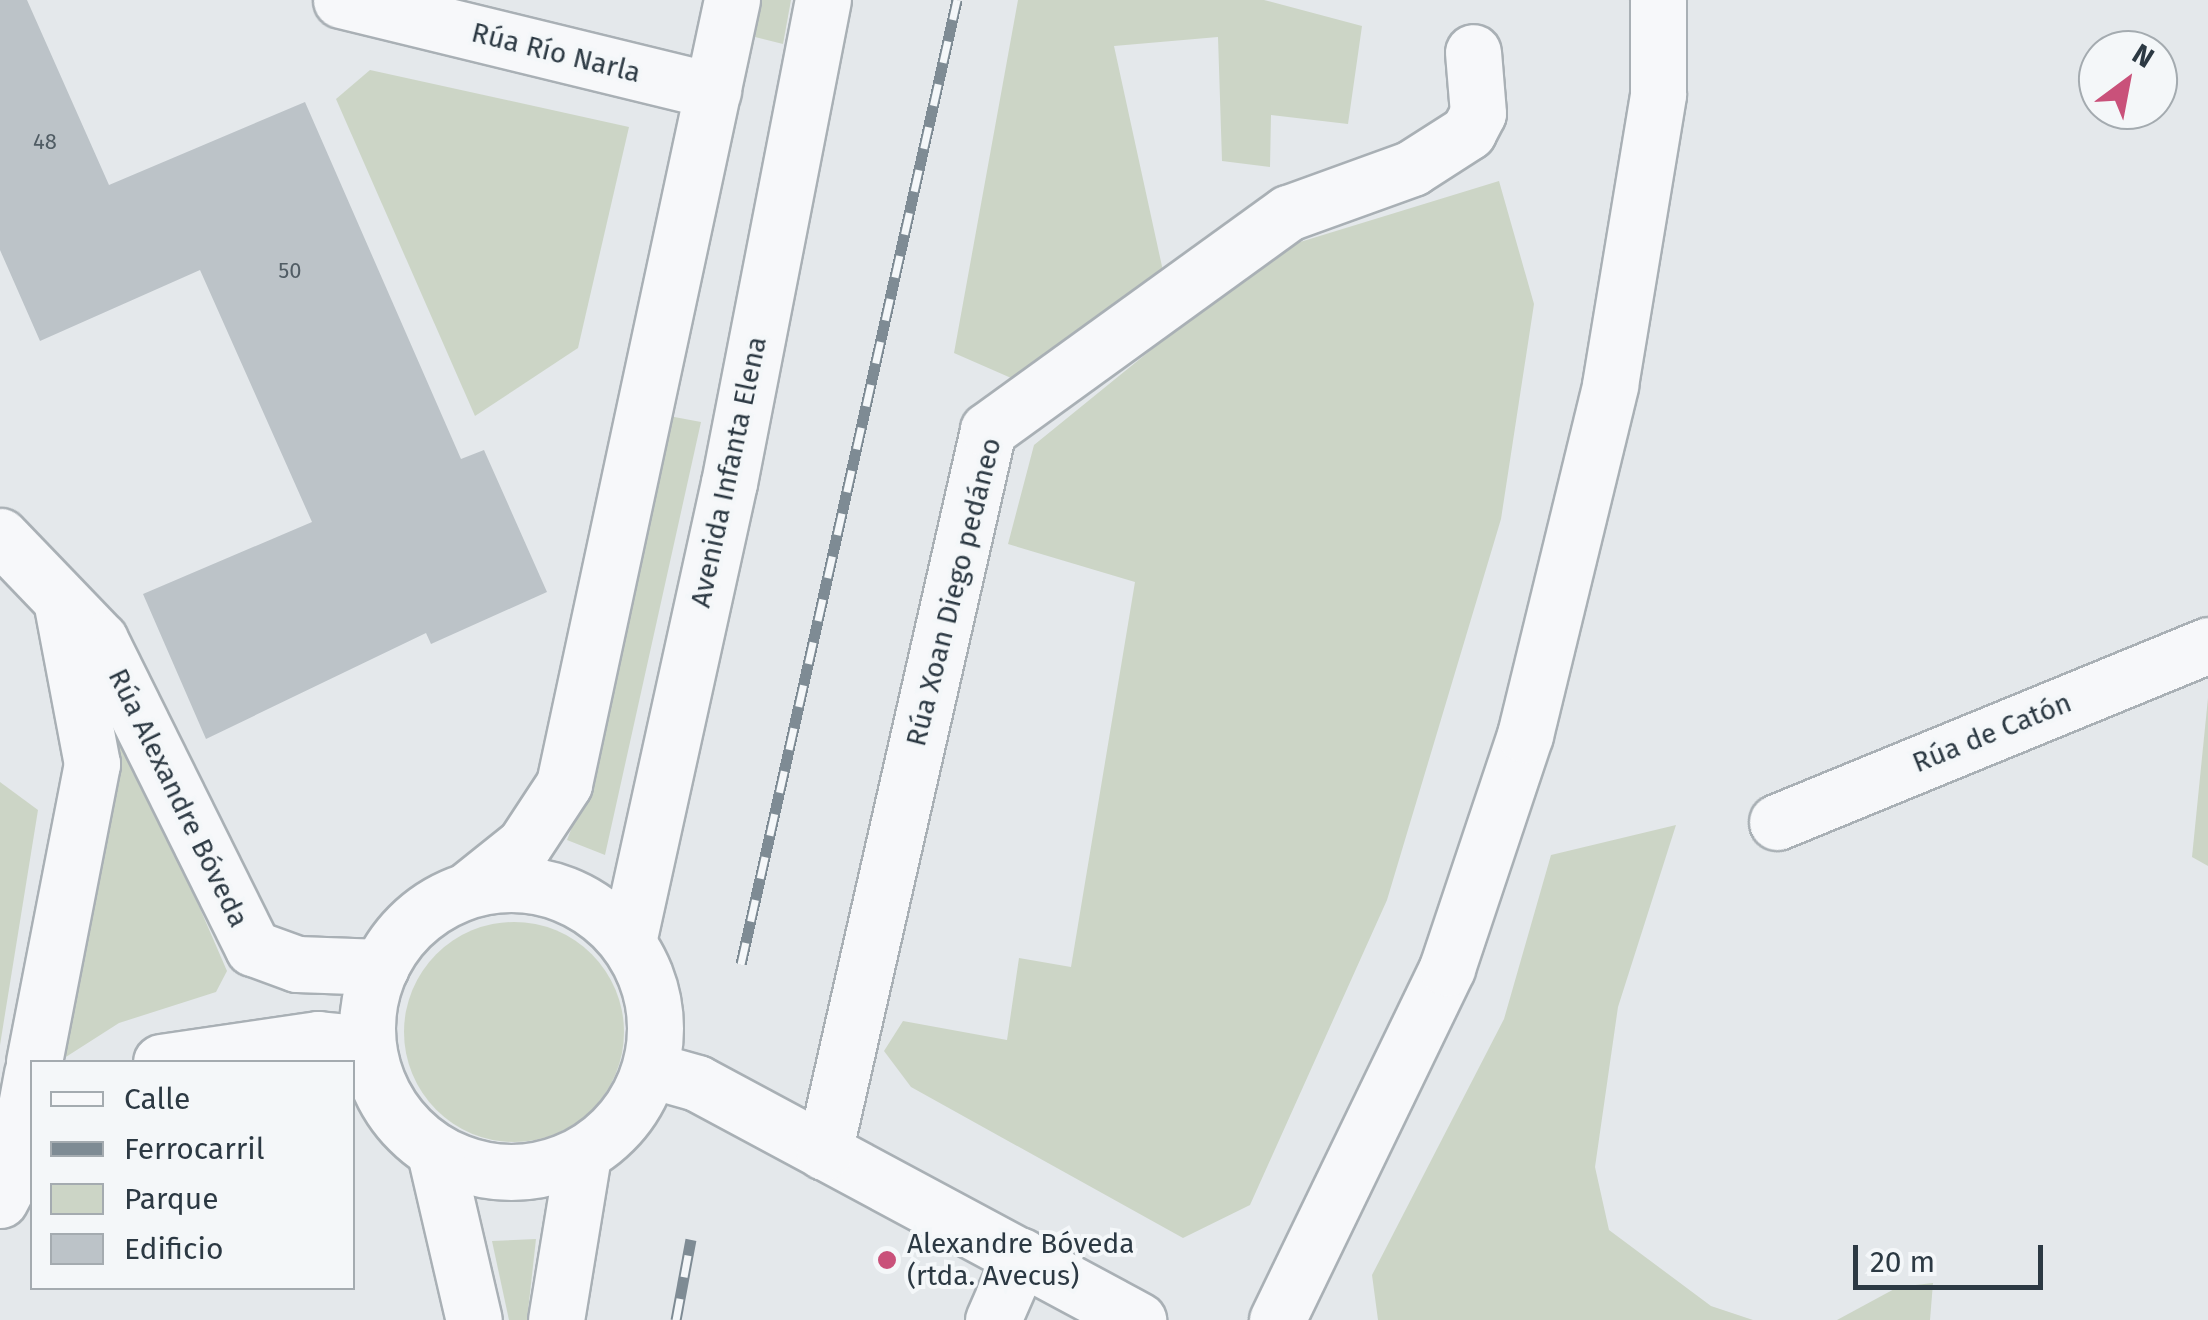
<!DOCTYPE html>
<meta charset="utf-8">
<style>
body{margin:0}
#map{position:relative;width:2208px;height:1320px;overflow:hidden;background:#e4e8eb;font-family:"Fira Sans",sans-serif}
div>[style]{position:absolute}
.green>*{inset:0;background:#ccd5c6}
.round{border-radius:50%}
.building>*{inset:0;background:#bcc3c8}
.roads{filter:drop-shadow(2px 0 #a9b0b5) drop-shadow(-2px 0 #a9b0b5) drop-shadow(0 2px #a9b0b5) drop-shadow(0 -2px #a9b0b5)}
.minor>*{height:55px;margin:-27.5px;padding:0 27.5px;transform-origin:27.5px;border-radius:27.5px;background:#f7f8fa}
.minor>.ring{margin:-27.5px;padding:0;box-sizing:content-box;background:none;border:55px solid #f7f8fa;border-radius:50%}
.rail>*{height:11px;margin-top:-5.5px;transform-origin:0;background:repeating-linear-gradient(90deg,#f4f7f9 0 22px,#7e8b94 0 44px);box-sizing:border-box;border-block:2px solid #7e8b94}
.dots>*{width:28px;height:28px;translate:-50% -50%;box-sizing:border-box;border:5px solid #f4f7f9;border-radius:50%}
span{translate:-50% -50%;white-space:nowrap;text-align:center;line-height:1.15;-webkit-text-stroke:8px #f4f7f9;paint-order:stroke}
.number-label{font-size:22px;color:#505c64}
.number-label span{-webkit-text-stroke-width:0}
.street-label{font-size:28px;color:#2c3943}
.poi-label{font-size:28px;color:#2c3943}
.left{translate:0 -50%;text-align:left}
.legend{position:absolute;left:30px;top:1060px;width:325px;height:230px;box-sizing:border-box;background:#f4f7f9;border:2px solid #a4abb0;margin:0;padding:12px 18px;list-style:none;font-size:30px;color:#2c3943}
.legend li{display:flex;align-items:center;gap:20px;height:50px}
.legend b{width:50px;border:2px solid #a4abb0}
.north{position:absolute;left:2078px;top:30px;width:100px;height:100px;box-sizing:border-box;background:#f4f7f9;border:2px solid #a4abb0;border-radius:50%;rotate:32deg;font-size:28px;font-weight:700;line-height:40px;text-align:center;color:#2c3943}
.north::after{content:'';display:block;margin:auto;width:35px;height:45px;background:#c9517a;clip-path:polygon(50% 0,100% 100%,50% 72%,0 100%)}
.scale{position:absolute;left:1853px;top:1245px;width:190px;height:45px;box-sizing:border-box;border:5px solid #2c3943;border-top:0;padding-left:12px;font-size:30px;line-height:35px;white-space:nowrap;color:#2c3943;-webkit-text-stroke:8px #f4f7f9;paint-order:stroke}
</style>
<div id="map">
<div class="green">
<i style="clip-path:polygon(762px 0,791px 0,783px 44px,755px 37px)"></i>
<i style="clip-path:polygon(1018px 0,1264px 0,1362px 26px,1348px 124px,1271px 115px,1270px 167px,1222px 161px,1218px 37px,1114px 46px,1163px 271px,1020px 382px,954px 353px)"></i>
<i style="clip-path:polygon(370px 70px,629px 127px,578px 348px,475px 416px,336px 99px)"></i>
<i style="clip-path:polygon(1499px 181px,1534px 304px,1501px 519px,1387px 900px,1250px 1205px,1183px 1238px,911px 1087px,884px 1051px,903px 1021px,1007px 1040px,1019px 958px,1071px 967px,1135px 582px,1008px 544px,1034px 445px,1274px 250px)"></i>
<i style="clip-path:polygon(669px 416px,701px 422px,605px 855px,567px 840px,588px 786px)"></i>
<i style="clip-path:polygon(2208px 698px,2208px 866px,2192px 857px)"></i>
<i style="clip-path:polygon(112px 705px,227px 971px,216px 992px,119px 1023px,58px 1062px)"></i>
<i style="clip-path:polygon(0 782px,38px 810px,0 1045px)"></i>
<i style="clip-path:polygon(1676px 825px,1618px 1007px,1595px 1167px,1609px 1230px,1711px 1306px,1753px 1320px,1378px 1320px,1372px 1275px,1504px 1019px,1551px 855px)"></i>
<i class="round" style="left:404px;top:922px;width:220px;height:220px"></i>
<i style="clip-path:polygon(536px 1239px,527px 1320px,509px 1320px,492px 1241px)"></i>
<i style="clip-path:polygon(1933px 1283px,1930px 1320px,1837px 1320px,1898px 1287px)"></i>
</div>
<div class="building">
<i style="clip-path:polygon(0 0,27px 0,109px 185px,305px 102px,461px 459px,484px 450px,547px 592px,431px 644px,426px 633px,206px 739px,143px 594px,312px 522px,200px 270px,40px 341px,0 250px)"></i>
</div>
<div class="roads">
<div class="minor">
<i style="left:341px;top:0;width:383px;rotate:13.7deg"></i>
<i style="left:0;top:536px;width:144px;rotate:46.1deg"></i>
<i style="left:100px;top:640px;width:344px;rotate:63.6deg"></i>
<i style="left:253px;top:948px;width:47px;rotate:20deg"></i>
<i style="left:297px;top:964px;width:84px;rotate:2deg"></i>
<i style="left:1777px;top:822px;width:466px;rotate:-22.3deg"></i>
<i class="ring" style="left:367px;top:884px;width:233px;height:233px"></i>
<i style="left:469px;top:889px;width:70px;rotate:-38.7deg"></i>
<i style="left:524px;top:845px;width:73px;rotate:-56.7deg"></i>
<i style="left:564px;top:784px;width:802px;rotate:-77.91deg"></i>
<i style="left:628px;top:942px;width:470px;rotate:-77.6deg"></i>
<i style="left:729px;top:483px;width:492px;rotate:-79deg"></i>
<i style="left:34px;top:1062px;width:304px;rotate:-79deg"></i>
<i style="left:92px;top:764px;width:162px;rotate:-100.7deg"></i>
<i style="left:161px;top:1062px;width:159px;rotate:-8.3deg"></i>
<i style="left:318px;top:1039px;width:48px;rotate:5.9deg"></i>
<i style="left:651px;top:1070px;width:48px;rotate:15.8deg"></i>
<i style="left:697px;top:1083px;width:501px;rotate:28.25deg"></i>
<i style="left:824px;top:1152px;width:740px;rotate:-77.2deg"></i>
<i style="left:988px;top:430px;width:370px;rotate:-35.9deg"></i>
<i style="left:1288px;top:213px;width:132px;rotate:-19.9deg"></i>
<i style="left:1412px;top:168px;width:67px;rotate:-32.7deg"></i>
<i style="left:1468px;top:132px;width:21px;rotate:-62deg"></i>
<i style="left:1478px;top:113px;width:61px;rotate:-94.7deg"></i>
<i style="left:435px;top:1153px;width:171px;rotate:76.9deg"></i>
<i style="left:0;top:1200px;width:27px;rotate:-62deg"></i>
<i style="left:13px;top:1176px;width:105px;rotate:-79.5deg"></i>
<i style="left:556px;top:1320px;width:166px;rotate:-80.7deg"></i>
<i style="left:993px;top:1320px;width:70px;rotate:-66.4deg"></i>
<i style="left:1277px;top:1320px;width:391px;rotate:-64.2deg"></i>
<i style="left:1447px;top:968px;width:246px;rotate:-71.5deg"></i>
<i style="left:1525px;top:735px;width:360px;rotate:-76.3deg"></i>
<i style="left:1610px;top:385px;width:295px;rotate:-80.6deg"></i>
<i style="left:1658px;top:94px;width:94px;rotate:-90deg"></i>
</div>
</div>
<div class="rail">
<i style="left:741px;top:964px;width:988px;rotate:-77.37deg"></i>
<i style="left:676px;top:1320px;width:82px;rotate:-79.5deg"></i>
</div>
<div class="dots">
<i style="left:887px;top:1260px;background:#c9517a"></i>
</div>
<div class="number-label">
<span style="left:45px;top:142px">48</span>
<span style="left:290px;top:271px">50</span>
</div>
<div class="street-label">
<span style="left:556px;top:53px;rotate:14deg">Rúa Río Narla</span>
<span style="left:729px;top:472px;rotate:-78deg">Avenida Infanta Elena</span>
<span style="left:954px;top:592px;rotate:-76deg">Rúa Xoan Diego pedáneo</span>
<span style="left:1992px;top:733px;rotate:-22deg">Rúa de Catón</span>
<span style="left:178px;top:798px;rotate:64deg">Rúa Alexandre Bóveda</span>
</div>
<div class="poi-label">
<span class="left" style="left:907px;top:1260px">Alexandre Bóveda<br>(rtda. Avecus)</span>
</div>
<ul class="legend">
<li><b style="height:12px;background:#f7f8fa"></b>Calle</li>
<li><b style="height:12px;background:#7e8b94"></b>Ferrocarril</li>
<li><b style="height:28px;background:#ccd5c6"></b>Parque</li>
<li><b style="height:28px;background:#bcc3c8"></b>Edificio</li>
</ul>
<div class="north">N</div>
<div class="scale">20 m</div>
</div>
